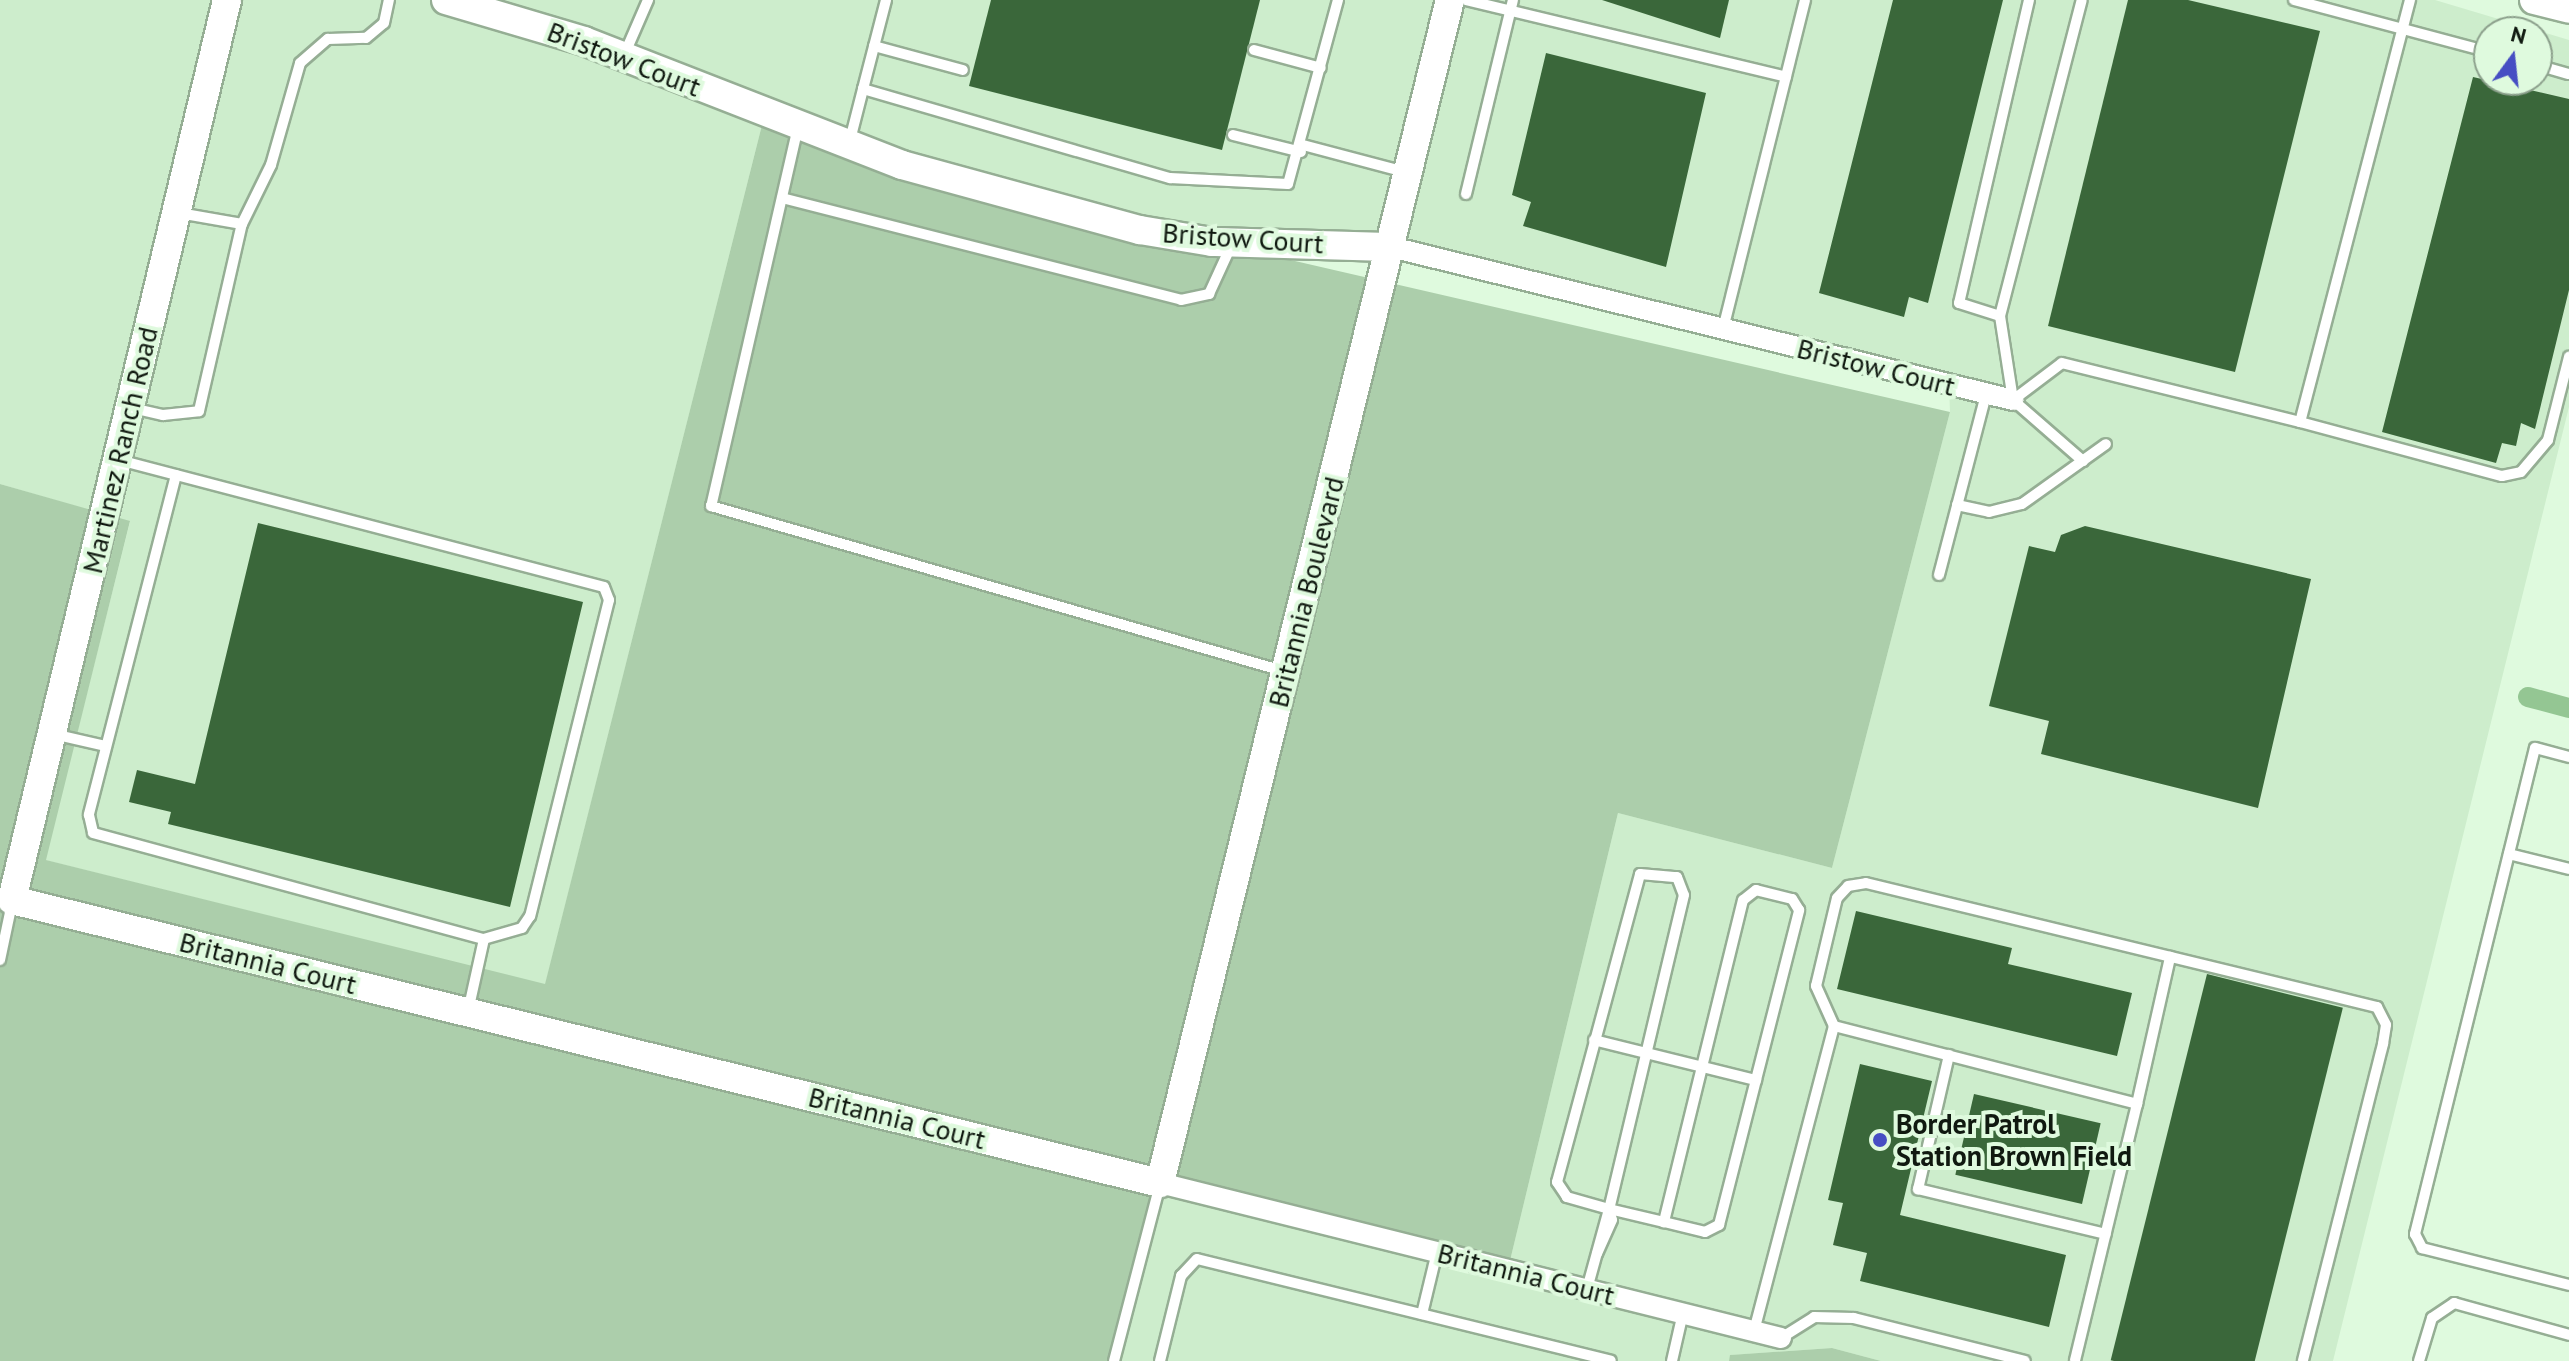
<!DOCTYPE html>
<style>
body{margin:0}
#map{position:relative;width:2569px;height:1361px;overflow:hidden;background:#dffade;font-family:"PT Sans",sans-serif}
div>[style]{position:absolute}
.built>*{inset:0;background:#cdedcc}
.green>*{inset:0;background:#acceab}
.canal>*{height:20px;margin:-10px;padding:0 10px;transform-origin:10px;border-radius:10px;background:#94c693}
.building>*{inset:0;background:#3a673a;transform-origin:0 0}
.roads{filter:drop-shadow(2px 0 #95ae94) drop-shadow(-2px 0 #95ae94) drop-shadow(0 2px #95ae94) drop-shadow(0 -2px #95ae94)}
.lane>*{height:10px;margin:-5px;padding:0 5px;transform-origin:5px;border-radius:5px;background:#fff}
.street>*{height:20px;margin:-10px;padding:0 10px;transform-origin:10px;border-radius:10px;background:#fff}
.secondary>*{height:28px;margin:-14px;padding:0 14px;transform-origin:14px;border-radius:14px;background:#fff}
.dots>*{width:22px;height:22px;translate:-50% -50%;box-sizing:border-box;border:4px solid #dffade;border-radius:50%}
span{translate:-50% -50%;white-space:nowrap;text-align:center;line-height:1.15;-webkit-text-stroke:8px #dffade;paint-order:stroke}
.street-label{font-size:28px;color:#101910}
.poi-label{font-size:28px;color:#101910;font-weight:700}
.left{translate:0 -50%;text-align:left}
.north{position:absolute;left:2473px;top:16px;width:80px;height:80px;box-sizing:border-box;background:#dffade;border:2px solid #8ca08c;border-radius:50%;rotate:15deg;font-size:22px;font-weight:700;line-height:32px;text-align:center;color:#101910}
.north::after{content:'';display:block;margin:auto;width:28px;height:36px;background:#464ec3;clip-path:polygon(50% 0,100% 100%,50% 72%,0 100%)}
</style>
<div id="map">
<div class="built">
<i style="clip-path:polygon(evenodd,0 0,2435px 0,2569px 40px,2569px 407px,2333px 1361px,1881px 1361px,1832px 1348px,1731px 1355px,1729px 1361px,1120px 1361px,1160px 1183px,1508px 1269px,1618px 813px,1832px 868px,1950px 412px,1949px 385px,1391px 247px,1212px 242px,765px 113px,545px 985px,45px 860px,130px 522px,0 484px,0 0,2489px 32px,2537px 32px,2537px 80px,2489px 80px,2489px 32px)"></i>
</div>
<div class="green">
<i style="clip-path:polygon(765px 113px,1212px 242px,1950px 412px,1832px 868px,1618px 813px,1508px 1269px,1161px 1183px,1115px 1361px,0 1361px,0 484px,130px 521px,46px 860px,545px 984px)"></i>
<i style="clip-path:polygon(1832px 1348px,1881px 1361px,1729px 1361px,1730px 1355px)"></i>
</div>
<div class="canal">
<i style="left:2528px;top:697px;width:42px;rotate:15deg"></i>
</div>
<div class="building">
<i style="clip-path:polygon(991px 0,1260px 0,1222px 150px,969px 86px)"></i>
<i style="clip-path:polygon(1602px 0,1729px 0,1720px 38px)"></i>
<i style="clip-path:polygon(1893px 0,2003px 0,1928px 303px,1909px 297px,1904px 317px,1819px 293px)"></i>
<i style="clip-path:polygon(2128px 0,2188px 0,2320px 31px,2235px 372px,2048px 326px)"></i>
<i style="clip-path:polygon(1546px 53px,1706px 93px,1666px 267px,1523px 226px,1531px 202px,1512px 195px)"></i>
<i style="clip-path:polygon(2473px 77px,2569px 99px,2569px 290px,2535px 429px,2521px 423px,2516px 446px,2502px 443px,2496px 463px,2382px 432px)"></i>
<i style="clip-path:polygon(258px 523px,583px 602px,510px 907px,168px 824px,171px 812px,129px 802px,137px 770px,195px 784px)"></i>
<i style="clip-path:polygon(2085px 526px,2311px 579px,2258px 808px,2041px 754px,2049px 721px,1989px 706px,2029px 546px,2055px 552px,2061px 535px)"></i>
<i style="clip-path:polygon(1856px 911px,2012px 948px,2008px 964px,2132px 993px,2117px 1056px,1837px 989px)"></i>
<i style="left:2207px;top:974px;width:140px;height:398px;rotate:14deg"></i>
<i style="clip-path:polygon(1860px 1064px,1932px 1081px,1900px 1215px,2066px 1255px,2049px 1327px,1860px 1281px,1867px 1253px,1833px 1245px,1843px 1203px,1828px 1200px)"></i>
<i style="left:1974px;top:1094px;width:130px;height:83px;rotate:13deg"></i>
</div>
<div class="roads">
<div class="lane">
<i style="left:1466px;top:0;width:329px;rotate:13.5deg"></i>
<i style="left:2029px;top:0;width:311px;rotate:103deg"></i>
<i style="left:1959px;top:303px;width:43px;rotate:17.6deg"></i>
<i style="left:2000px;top:316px;width:85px;rotate:81.2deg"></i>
<i style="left:2013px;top:400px;width:93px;rotate:41.1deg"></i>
<i style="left:2294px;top:0;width:202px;rotate:14.9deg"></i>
<i style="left:2410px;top:0;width:436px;rotate:104.6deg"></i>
<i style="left:2300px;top:422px;width:209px;rotate:15deg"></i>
<i style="left:2502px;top:476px;width:19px;rotate:-12deg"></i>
<i style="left:2521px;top:472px;width:42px;rotate:-49.8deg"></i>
<i style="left:2548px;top:440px;width:86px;rotate:-75.8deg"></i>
<i style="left:874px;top:46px;width:92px;rotate:15.1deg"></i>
<i style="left:1254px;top:50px;width:69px;rotate:15deg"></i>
<i style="left:625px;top:53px;width:58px;rotate:-66.5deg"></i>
<i style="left:2537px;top:65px;width:33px;rotate:16deg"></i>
<i style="left:863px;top:89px;width:92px;rotate:-75.5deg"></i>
<i style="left:798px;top:127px;width:389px;rotate:102.9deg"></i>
<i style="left:711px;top:506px;width:595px;rotate:16.09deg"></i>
<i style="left:1233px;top:135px;width:70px;rotate:14deg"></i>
<i style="left:850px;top:140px;width:53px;rotate:-75.7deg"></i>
<i style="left:863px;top:89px;width:320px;rotate:16.2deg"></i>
<i style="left:1170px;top:178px;width:118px;rotate:2.9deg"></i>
<i style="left:1288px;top:184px;width:191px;rotate:-74.8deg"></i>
<i style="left:1303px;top:145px;width:106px;rotate:14.8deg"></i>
<i style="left:1466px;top:194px;width:200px;rotate:-76.4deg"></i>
<i style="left:782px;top:198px;width:412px;rotate:14.3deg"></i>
<i style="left:1181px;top:300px;width:29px;rotate:-12deg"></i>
<i style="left:1209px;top:294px;width:53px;rotate:-65.4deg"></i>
<i style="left:179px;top:213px;width:64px;rotate:9.9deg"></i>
<i style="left:242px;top:224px;width:66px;rotate:-63.8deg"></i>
<i style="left:271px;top:165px;width:106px;rotate:-74.1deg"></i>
<i style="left:300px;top:63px;width:37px;rotate:-41deg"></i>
<i style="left:328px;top:39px;width:38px;rotate:-2deg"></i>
<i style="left:366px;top:38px;width:23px;rotate:-40deg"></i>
<i style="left:384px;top:23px;width:24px;rotate:-78deg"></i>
<i style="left:2000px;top:316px;width:326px;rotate:-75.5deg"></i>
<i style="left:1723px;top:329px;width:339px;rotate:-76deg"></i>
<i style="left:2013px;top:400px;width:61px;rotate:-37.1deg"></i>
<i style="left:2062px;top:363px;width:245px;rotate:13.9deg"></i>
<i style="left:132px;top:408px;width:32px;rotate:13deg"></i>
<i style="left:163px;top:415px;width:36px;rotate:-6deg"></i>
<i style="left:199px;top:411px;width:192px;rotate:-77.1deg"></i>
<i style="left:119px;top:460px;width:501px;rotate:14.67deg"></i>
<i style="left:604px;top:587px;width:14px;rotate:69deg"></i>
<i style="left:609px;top:600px;width:326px;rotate:104deg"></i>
<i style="left:530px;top:916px;width:14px;rotate:124deg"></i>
<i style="left:522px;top:928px;width:40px;rotate:164deg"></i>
<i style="left:484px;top:939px;width:74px;rotate:102.5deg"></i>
<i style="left:176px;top:475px;width:351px;rotate:104.4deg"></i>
<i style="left:89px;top:815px;width:18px;rotate:77deg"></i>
<i style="left:93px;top:833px;width:405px;rotate:15.2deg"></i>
<i style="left:1957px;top:505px;width:33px;rotate:12deg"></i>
<i style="left:1989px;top:512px;width:34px;rotate:-14deg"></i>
<i style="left:2022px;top:504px;width:103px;rotate:-35.5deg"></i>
<i style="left:1939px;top:575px;width:187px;rotate:-75.4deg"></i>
<i style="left:53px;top:734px;width:54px;rotate:12.8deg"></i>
<i style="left:2569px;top:757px;width:35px;rotate:-165deg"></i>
<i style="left:2535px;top:748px;width:501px;rotate:103.87deg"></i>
<i style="left:2415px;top:1234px;width:16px;rotate:63deg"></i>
<i style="left:2422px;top:1248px;width:152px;rotate:14.1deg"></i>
<i style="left:2509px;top:854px;width:62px;rotate:14deg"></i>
<i style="left:0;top:960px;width:58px;rotate:-78.1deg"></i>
<i style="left:1834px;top:1026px;width:44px;rotate:-114.2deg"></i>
<i style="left:1816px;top:986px;width:90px;rotate:-76.6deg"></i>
<i style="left:1837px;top:898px;width:16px;rotate:-47deg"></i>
<i style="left:1848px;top:886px;width:18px;rotate:-9deg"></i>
<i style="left:1866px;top:883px;width:526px;rotate:13.64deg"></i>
<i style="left:2377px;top:1007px;width:20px;rotate:63deg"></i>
<i style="left:2386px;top:1025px;width:19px;rotate:99deg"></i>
<i style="left:2383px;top:1044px;width:327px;rotate:104.2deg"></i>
<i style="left:1594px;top:1040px;width:167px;rotate:13.9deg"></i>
<i style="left:1949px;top:1055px;width:138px;rotate:103deg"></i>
<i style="left:1918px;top:1189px;width:193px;rotate:13.5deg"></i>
<i style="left:2137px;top:1104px;width:151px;rotate:-77.3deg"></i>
<i style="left:1609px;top:1209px;width:44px;rotate:-164.1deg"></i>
<i style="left:1567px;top:1197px;width:18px;rotate:-124deg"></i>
<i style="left:1557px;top:1182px;width:319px;rotate:-74.9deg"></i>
<i style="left:1640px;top:874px;width:37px;rotate:5deg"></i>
<i style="left:1677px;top:877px;width:19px;rotate:69deg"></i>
<i style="left:1684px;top:895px;width:323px;rotate:103.4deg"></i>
<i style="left:1609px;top:1209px;width:57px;rotate:13.3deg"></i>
<i style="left:1664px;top:1222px;width:42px;rotate:13.7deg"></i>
<i style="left:1705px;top:1232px;width:16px;rotate:-27deg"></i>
<i style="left:1719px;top:1225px;width:325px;rotate:-75.7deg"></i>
<i style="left:1799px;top:910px;width:13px;rotate:-122deg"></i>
<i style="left:1792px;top:899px;width:37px;rotate:-166deg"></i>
<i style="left:1756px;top:890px;width:16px;rotate:142deg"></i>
<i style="left:1743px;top:900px;width:332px;rotate:103.8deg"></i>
<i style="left:1587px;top:1289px;width:83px;rotate:-74.6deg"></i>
<i style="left:1609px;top:1209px;width:11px;rotate:75deg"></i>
<i style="left:1612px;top:1220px;width:37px;rotate:114deg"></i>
<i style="left:1422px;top:1314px;width:64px;rotate:-76.4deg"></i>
<i style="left:1754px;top:1331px;width:315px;rotate:-75.3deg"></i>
<i style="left:1834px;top:1026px;width:313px;rotate:14.4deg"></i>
<i style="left:2137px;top:1104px;width:264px;rotate:103.6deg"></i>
<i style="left:1781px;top:1338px;width:39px;rotate:-32deg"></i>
<i style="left:1814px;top:1317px;width:40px;rotate:1.4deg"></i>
<i style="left:1854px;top:1318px;width:176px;rotate:14.1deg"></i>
<i style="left:1114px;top:1361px;width:182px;rotate:-75.4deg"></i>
<i style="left:1160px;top:1361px;width:88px;rotate:-76.1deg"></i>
<i style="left:1181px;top:1276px;width:23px;rotate:-47deg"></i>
<i style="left:1197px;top:1259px;width:426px;rotate:13.8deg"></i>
<i style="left:1672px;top:1361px;width:49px;rotate:-77.1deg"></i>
<i style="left:2419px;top:1361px;width:45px;rotate:-73.2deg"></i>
<i style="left:2432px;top:1318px;width:27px;rotate:-34deg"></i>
<i style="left:2454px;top:1303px;width:119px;rotate:15.5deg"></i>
</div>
<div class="street">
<i style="left:1391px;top:247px;width:641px;rotate:13.82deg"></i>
<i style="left:1160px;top:1183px;width:640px;rotate:14.01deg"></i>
</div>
<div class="secondary">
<i style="left:227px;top:0;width:925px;rotate:103.44deg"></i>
<i style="left:12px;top:900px;width:1182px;rotate:13.85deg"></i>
<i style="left:1160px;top:1183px;width:1218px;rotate:-76.23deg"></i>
<i style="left:446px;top:0;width:144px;rotate:16.5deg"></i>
<i style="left:584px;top:41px;width:341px;rotate:21.3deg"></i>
<i style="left:902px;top:165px;width:247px;rotate:15.3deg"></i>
<i style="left:1140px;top:230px;width:73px;rotate:9.5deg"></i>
<i style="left:1212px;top:242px;width:179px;rotate:1.6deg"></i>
<i style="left:2534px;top:0;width:36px;rotate:14deg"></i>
</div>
</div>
<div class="dots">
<i style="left:1880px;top:1140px;background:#464ec3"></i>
</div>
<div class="street-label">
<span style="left:624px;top:59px;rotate:21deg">Bristow Court</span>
<span style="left:1243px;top:238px;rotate:4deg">Bristow Court</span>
<span style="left:1876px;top:367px;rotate:14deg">Bristow Court</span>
<span style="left:120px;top:450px;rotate:-77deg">Martinez Ranch Road</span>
<span style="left:1306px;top:592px;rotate:-76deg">Britannia Boulevard</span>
<span style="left:268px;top:963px;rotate:14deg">Britannia Court</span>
<span style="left:897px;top:1118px;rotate:14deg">Britannia Court</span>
<span style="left:1526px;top:1274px;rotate:14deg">Britannia Court</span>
</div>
<div class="poi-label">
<span class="left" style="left:1896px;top:1140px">Border Patrol<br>Station Brown Field</span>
</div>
<div class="north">N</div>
</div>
